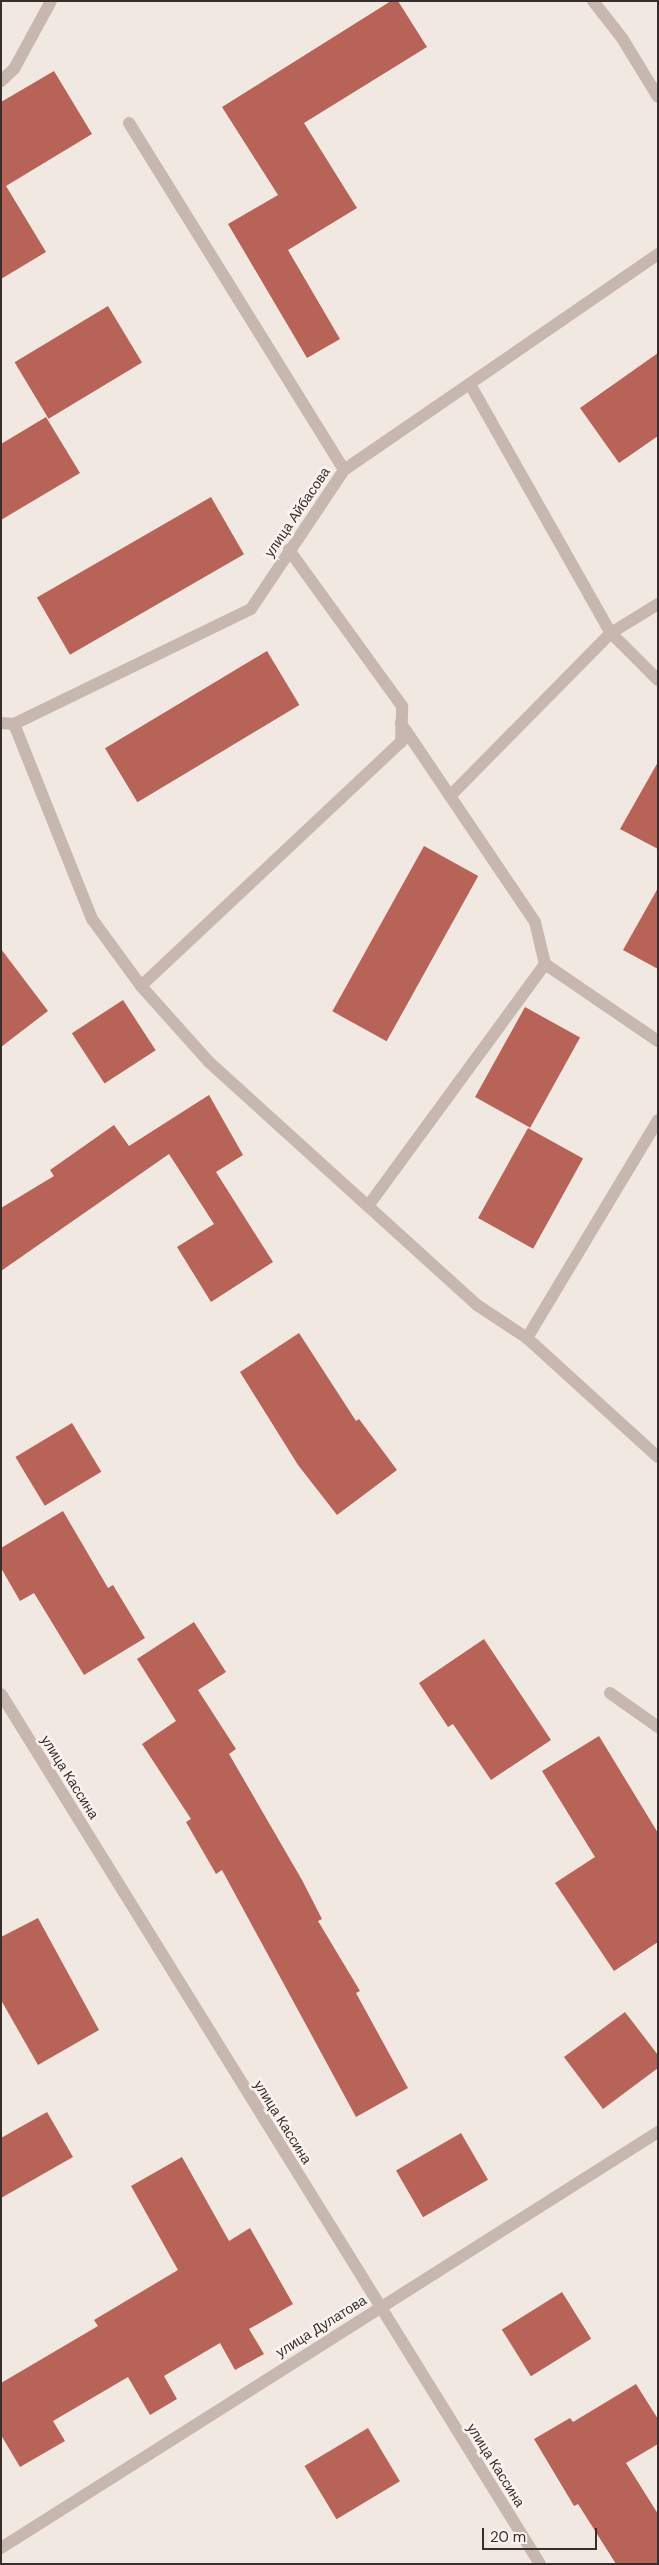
<!DOCTYPE html>
<meta charset="utf-8">
<style>
body{margin:0}
#map{position:relative;width:659px;height:2565px;overflow:hidden;background:#f1e8e2;font-family:"DM Sans",sans-serif}
div>[style]{position:absolute}
.building>*{inset:0;background:#b86358;transform-origin:0 0}
.minor>*{height:12px;margin:-6px;padding:0 6px;transform-origin:6px;border-radius:6px;background:#c8b7ae}
span{translate:-50% -50%;white-space:nowrap;text-align:center;line-height:1.15;-webkit-text-stroke:5px #f9f2ee;paint-order:stroke}
.street-label{font-size:14px;color:#382e2c}
.frame{position:absolute;inset:0;border:2px solid #382e2c;pointer-events:none}
.scale{position:absolute;left:482px;top:2528px;width:115px;height:22px;box-sizing:border-box;border:2px solid #382e2c;border-top:0;padding-left:6px;font-size:15px;line-height:18px;white-space:nowrap;color:#382e2c;-webkit-text-stroke:4px #f9f2ee;paint-order:stroke}
</style>
<div id="map">
<div class="building">
<i style="clip-path:polygon(391px 1px,398px 1px,427px 47px,304px 123px,357px 208px,288px 250px,340px 339px,307px 358px,228px 224px,278px 195px,222px 107px)"></i>
<i style="clip-path:polygon(54px 71px,92px 134px,6px 186px,46px 252px,1px 279px,1px 102px)"></i>
<i style="left:108px;top:306px;width:66px;height:109px;rotate:59deg"></i>
<i style="clip-path:polygon(658px 353px,658px 436px,619px 463px,580px 408px)"></i>
<i style="clip-path:polygon(46px 417px,80px 473px,1px 520px,1px 444px)"></i>
<i style="left:211px;top:497px;width:66px;height:201px;rotate:60deg"></i>
<i style="left:267px;top:651px;width:63px;height:189px;rotate:59deg"></i>
<i style="clip-path:polygon(658px 762px,658px 849px,620px 829px)"></i>
<i style="left:424px;top:846px;width:62px;height:189px;rotate:29deg"></i>
<i style="clip-path:polygon(658px 888px,658px 969px,623px 950px)"></i>
<i style="clip-path:polygon(1px 949px,48px 1011px,1px 1047px)"></i>
<i style="left:123px;top:1000px;width:60px;height:61px;rotate:57deg"></i>
<i style="left:525px;top:1007px;width:63px;height:103px;rotate:29deg"></i>
<i style="clip-path:polygon(209px 1095px,243px 1155px,216px 1172px,273px 1262px,211px 1302px,177px 1247px,214px 1224px,169px 1154px,1px 1271px,1px 1208px,54px 1176px,50px 1170px,114px 1125px,129px 1146px)"></i>
<i style="left:528px;top:1128px;width:63px;height:103px;rotate:29deg"></i>
<i style="clip-path:polygon(299px 1333px,356px 1421px,359px 1419px,397px 1470px,337px 1515px,298px 1465px,240px 1372px)"></i>
<i style="left:72px;top:1423px;width:57px;height:66px;rotate:59deg"></i>
<i style="clip-path:polygon(63px 1511px,108px 1588px,113px 1585px,145px 1638px,84px 1675px,34px 1593px,20px 1601px,1px 1568px,1px 1548px)"></i>
<i style="clip-path:polygon(194px 1622px,226px 1672px,198px 1690px,236px 1749px,229px 1754px,302px 1880px,322px 1919px,318px 1921px,360px 1991px,356px 1993px,408px 2088px,356px 2117px,222px 1870px,216px 1874px,186px 1822px,191px 1819px,142px 1744px,176px 1721px,137px 1659px)"></i>
<i style="clip-path:polygon(484px 1639px,551px 1740px,491px 1780px,453px 1724px,448px 1727px,419px 1683px)"></i>
<i style="clip-path:polygon(599px 1736px,658px 1833px,658px 1942px,614px 1971px,555px 1883px,595px 1857px,542px 1771px)"></i>
<i style="clip-path:polygon(38px 1918px,99px 2030px,38px 2065px,1px 2000px,1px 1937px)"></i>
<i style="clip-path:polygon(625px 2012px,658px 2055px,658px 2068px,603px 2109px,564px 2057px)"></i>
<i style="clip-path:polygon(47px 2112px,73px 2157px,1px 2198px,1px 2138px)"></i>
<i style="left:461px;top:2133px;width:54px;height:75px;rotate:60deg"></i>
<i style="clip-path:polygon(182px 2157px,229px 2241px,250px 2228px,293px 2304px,249px 2329px,264px 2354px,235px 2370px,220px 2343px,164px 2376px,177px 2399px,150px 2415px,128px 2377px,53px 2421px,65px 2441px,20px 2467px,1px 2435px,1px 2383px,98px 2326px,94px 2320px,178px 2270px,131px 2186px)"></i>
<i style="left:562px;top:2292px;width:55px;height:71px;rotate:58deg"></i>
<i style="clip-path:polygon(636px 2384px,658px 2419px,658px 2444px,626px 2463px,658px 2514px,658px 2564px,616px 2564px,578px 2504px,574px 2506px,534px 2439px,570px 2418px,573px 2422px)"></i>
<i style="left:368px;top:2428px;width:62px;height:74px;rotate:59deg"></i>
</div>
<div class="minor">
<i style="left:593px;top:1px;width:47px;rotate:51.9deg"></i>
<i style="left:622px;top:38px;width:69px;rotate:58.6deg"></i>
<i style="left:1px;top:81px;width:18px;rotate:-43deg"></i>
<i style="left:14px;top:69px;width:77px;rotate:-61.4deg"></i>
<i style="left:129px;top:123px;width:408px;rotate:58.2deg"></i>
<i style="left:471px;top:386px;width:284px;rotate:60.5deg"></i>
<i style="left:611px;top:633px;width:66px;rotate:45deg"></i>
<i style="left:1px;top:723px;width:13px;rotate:4deg"></i>
<i style="left:14px;top:724px;width:263px;rotate:-25.9deg"></i>
<i style="left:251px;top:609px;width:167px;rotate:-56.2deg"></i>
<i style="left:344px;top:470px;width:381px;rotate:-34.5deg"></i>
<i style="left:14px;top:724px;width:210px;rotate:68.2deg"></i>
<i style="left:92px;top:919px;width:83px;rotate:53.8deg"></i>
<i style="left:141px;top:986px;width:102px;rotate:48.2deg"></i>
<i style="left:209px;top:1062px;width:362px;rotate:42.2deg"></i>
<i style="left:477px;top:1305px;width:60px;rotate:33.4deg"></i>
<i style="left:527px;top:1338px;width:177px;rotate:42.3deg"></i>
<i style="left:450px;top:796px;width:229px;rotate:-45.4deg"></i>
<i style="left:611px;top:633px;width:55px;rotate:-31.7deg"></i>
<i style="left:545px;top:964px;width:137px;rotate:34.3deg"></i>
<i style="left:141px;top:986px;width:357px;rotate:-43.2deg"></i>
<i style="left:401px;top:742px;width:36px;rotate:-88deg"></i>
<i style="left:402px;top:706px;width:193px;rotate:-125.9deg"></i>
<i style="left:368px;top:1206px;width:300px;rotate:-53.8deg"></i>
<i style="left:545px;top:964px;width:43px;rotate:-103.4deg"></i>
<i style="left:535px;top:922px;width:240px;rotate:-124deg"></i>
<i style="left:527px;top:1338px;width:254px;rotate:-59deg"></i>
<i style="left:610px;top:1693px;width:59px;rotate:35.3deg"></i>
<i style="left:1px;top:1694px;width:1023px;rotate:58.22deg"></i>
<i style="left:1px;top:2548px;width:778px;rotate:-32.34deg"></i>
</div>
<div class="street-label">
<span style="left:297px;top:512px;rotate:-56deg">улица Айбасова</span>
<span style="left:70px;top:1777px;rotate:58deg">улица Кассина</span>
<span style="left:283px;top:2122px;rotate:58deg">улица Кассина</span>
<span style="left:321px;top:2326px;rotate:-32deg">улица Дулатова</span>
<span style="left:496px;top:2465px;rotate:58deg">улица Кассина</span>
</div>
<div class="frame"></div>
<div class="scale">20 m</div>
</div>
